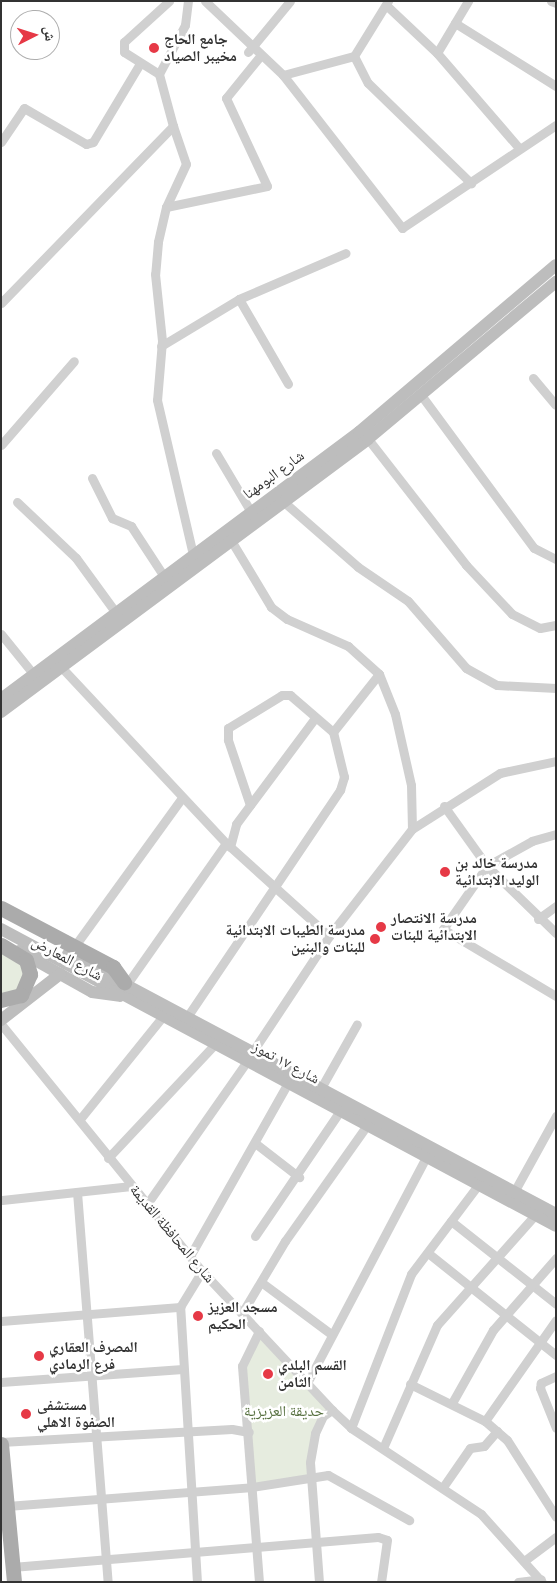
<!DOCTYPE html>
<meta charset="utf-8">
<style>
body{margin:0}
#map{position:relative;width:557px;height:1583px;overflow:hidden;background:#fff;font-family:Karla,"Noto Naskh Arabic",sans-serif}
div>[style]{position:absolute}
.green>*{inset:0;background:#e6ecdf}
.street>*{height:9px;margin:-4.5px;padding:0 4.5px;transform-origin:4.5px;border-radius:4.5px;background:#d0d0d0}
.secondary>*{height:12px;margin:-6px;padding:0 6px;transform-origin:6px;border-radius:6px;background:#bdbdbd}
.primary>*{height:15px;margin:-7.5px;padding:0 7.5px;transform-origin:7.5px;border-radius:7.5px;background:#ababab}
.dots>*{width:14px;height:14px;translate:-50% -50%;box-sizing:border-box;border:2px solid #fff;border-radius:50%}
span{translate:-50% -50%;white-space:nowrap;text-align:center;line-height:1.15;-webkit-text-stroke:5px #fff;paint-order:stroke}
.poi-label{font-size:15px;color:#333;font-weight:700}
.left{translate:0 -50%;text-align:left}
.right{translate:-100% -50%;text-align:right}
.street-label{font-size:15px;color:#333}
.park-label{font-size:15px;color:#56703f}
.frame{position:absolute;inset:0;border:2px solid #333;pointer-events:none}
.north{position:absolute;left:10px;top:10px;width:50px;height:50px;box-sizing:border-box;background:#fff;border:1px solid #adadad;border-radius:50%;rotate:85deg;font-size:14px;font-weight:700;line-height:20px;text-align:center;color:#333}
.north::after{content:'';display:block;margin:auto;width:18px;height:22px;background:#e63946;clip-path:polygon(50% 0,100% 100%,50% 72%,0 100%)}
</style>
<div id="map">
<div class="green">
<i style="clip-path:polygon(1px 951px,25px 969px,19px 990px,1px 994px)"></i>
<i style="clip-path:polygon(259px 1331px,331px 1408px,315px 1433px,310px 1475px,252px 1487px,243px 1360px)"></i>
</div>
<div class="street">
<i style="left:205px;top:1px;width:108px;rotate:43.5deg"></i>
<i style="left:283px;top:75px;width:194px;rotate:52.1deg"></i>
<i style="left:402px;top:228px;width:185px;rotate:-33.8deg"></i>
<i style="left:551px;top:1px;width:5px;rotate:22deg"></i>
<i style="left:386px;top:5px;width:70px;rotate:43.3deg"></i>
<i style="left:437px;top:53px;width:124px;rotate:49.2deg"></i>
<i style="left:455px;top:23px;width:119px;rotate:32deg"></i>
<i style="left:248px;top:52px;width:66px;rotate:-50.5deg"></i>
<i style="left:437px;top:53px;width:61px;rotate:-59.2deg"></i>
<i style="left:354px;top:56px;width:30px;rotate:63deg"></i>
<i style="left:368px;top:83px;width:144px;rotate:44.2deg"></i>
<i style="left:159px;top:74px;width:55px;rotate:-62deg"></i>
<i style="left:185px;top:25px;width:24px;rotate:-83deg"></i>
<i style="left:283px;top:75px;width:73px;rotate:-15deg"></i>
<i style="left:354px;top:56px;width:65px;rotate:-58.3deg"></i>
<i style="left:173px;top:126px;width:40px;rotate:71.1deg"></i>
<i style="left:186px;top:164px;width:47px;rotate:114.9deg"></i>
<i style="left:166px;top:207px;width:36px;rotate:103deg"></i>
<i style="left:158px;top:242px;width:32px;rotate:95deg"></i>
<i style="left:155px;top:274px;width:67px;rotate:84deg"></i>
<i style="left:162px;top:341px;width:59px;rotate:94.8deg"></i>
<i style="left:157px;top:400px;width:163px;rotate:76.9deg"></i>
<i style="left:1px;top:142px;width:41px;rotate:-55.9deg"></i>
<i style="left:24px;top:108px;width:72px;rotate:30.1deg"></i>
<i style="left:86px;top:144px;width:7px;rotate:-16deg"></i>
<i style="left:93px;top:142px;width:90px;rotate:-59.1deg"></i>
<i style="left:166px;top:207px;width:103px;rotate:-11.7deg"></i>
<i style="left:267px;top:186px;width:97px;rotate:-115deg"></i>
<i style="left:226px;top:98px;width:55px;rotate:-50.9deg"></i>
<i style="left:239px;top:299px;width:98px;rotate:60deg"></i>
<i style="left:1px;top:303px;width:247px;rotate:-45.8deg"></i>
<i style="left:173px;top:126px;width:54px;rotate:-105.1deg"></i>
<i style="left:159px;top:74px;width:41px;rotate:-147.8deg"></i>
<i style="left:124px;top:52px;width:10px;rotate:-90deg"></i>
<i style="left:124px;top:42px;width:61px;rotate:-42.3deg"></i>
<i style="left:161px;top:346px;width:91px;rotate:-31.1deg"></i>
<i style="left:239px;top:299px;width:116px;rotate:-23.3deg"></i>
<i style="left:533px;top:378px;width:35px;rotate:50deg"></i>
<i style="left:421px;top:395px;width:190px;rotate:53.6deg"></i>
<i style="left:534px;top:548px;width:25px;rotate:27deg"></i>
<i style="left:368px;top:439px;width:160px;rotate:52.1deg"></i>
<i style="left:466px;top:565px;width:67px;rotate:46.8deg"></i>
<i style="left:512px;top:614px;width:31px;rotate:27deg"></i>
<i style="left:540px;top:628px;width:16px;rotate:-11deg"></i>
<i style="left:1px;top:445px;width:111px;rotate:-49deg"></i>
<i style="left:216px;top:453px;width:69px;rotate:59.3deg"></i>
<i style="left:92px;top:478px;width:45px;rotate:63.4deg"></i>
<i style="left:112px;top:518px;width:21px;rotate:23deg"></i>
<i style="left:131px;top:526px;width:62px;rotate:56.8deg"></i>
<i style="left:17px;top:502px;width:81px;rotate:43.5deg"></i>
<i style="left:76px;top:558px;width:73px;rotate:53.9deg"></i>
<i style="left:285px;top:503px;width:97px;rotate:41.2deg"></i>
<i style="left:358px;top:567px;width:60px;rotate:34.2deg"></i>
<i style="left:408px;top:601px;width:89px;rotate:49.1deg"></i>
<i style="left:466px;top:668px;width:35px;rotate:29deg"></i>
<i style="left:497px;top:685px;width:59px;rotate:2.9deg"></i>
<i style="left:232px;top:542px;width:76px;rotate:59deg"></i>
<i style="left:271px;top:607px;width:20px;rotate:37deg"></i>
<i style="left:287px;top:619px;width:67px;rotate:23.9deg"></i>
<i style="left:348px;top:646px;width:42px;rotate:42.1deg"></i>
<i style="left:379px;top:674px;width:43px;rotate:68.2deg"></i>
<i style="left:395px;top:714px;width:73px;rotate:77.3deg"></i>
<i style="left:411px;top:785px;width:44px;rotate:88.7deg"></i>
<i style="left:1px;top:634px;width:54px;rotate:51deg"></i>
<i style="left:63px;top:669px;width:238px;rotate:46.9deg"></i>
<i style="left:226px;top:843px;width:139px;rotate:42.1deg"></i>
<i style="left:250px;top:805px;width:69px;rotate:-108.7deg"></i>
<i style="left:228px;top:740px;width:12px;rotate:-90deg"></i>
<i style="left:228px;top:728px;width:63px;rotate:-31.4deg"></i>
<i style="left:282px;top:695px;width:8px"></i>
<i style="left:290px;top:695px;width:57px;rotate:40.7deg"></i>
<i style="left:444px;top:806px;width:74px;rotate:54.4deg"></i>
<i style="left:487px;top:866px;width:96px;rotate:44.2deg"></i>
<i style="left:556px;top:834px;width:25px;rotate:164deg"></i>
<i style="left:532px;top:841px;width:51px;rotate:150.9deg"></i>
<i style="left:487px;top:866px;width:77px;rotate:124.9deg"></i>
<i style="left:443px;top:929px;width:131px;rotate:30.7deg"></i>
<i style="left:230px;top:847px;width:24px;rotate:-75deg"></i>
<i style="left:236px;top:824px;width:132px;rotate:-53.3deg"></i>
<i style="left:538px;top:919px;width:22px;rotate:-36deg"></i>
<i style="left:74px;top:947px;width:184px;rotate:-54.1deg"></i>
<i style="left:127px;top:984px;width:172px;rotate:-54.9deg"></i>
<i style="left:187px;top:1017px;width:274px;rotate:-56deg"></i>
<i style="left:340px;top:790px;width:14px;rotate:-73deg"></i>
<i style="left:344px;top:777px;width:46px;rotate:-103.7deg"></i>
<i style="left:333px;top:732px;width:74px;rotate:-51.6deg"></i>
<i style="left:1px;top:1024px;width:318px;rotate:50.9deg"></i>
<i style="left:202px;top:1271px;width:190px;rotate:46.9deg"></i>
<i style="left:332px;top:1410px;width:26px;rotate:43deg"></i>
<i style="left:351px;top:1428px;width:156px;rotate:33.5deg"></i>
<i style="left:481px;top:1514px;width:91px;rotate:48.1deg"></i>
<i style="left:253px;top:1051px;width:138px;rotate:-56.5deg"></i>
<i style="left:329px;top:936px;width:135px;rotate:-52.2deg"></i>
<i style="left:412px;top:829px;width:104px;rotate:-32.5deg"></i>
<i style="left:500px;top:773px;width:57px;rotate:-12.1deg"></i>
<i style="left:321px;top:1088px;width:73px;rotate:-60.6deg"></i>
<i style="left:80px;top:1119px;width:132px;rotate:-51.1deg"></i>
<i style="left:255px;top:1143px;width:56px;rotate:37.7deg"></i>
<i style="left:108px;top:1158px;width:156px;rotate:-46.8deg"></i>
<i style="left:77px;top:1192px;width:391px;rotate:85.5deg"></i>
<i style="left:514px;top:1192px;width:87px;rotate:-61.1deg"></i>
<i style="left:2px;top:1200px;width:130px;rotate:-6.2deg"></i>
<i style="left:147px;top:1204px;width:174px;rotate:-55deg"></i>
<i style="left:451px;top:1221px;width:134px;rotate:38.3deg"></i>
<i style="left:255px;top:1236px;width:151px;rotate:-55.8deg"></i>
<i style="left:428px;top:1253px;width:164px;rotate:38.6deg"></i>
<i style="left:190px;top:1256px;width:199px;rotate:-60.5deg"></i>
<i style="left:261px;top:1282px;width:87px;rotate:36.6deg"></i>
<i style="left:242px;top:1313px;width:84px;rotate:-59.2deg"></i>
<i style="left:285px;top:1241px;width:142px;rotate:-54.7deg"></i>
<i style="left:1px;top:1321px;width:180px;rotate:-4.5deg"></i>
<i style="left:556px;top:1376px;width:17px;rotate:155deg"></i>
<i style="left:541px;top:1383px;width:5px;rotate:101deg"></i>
<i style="left:540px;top:1388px;width:43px;rotate:68.2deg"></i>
<i style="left:1px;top:1382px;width:182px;rotate:-4.1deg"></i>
<i style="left:307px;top:1383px;width:255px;rotate:-62.2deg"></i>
<i style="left:410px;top:1384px;width:84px;rotate:26.3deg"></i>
<i style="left:485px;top:1421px;width:29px;rotate:41deg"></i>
<i style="left:507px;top:1440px;width:91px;rotate:57.5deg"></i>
<i style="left:452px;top:1403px;width:84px;rotate:-60.7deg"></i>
<i style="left:493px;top:1330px;width:96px;rotate:-48.8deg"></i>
<i style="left:485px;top:1421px;width:123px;rotate:-54.9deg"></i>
<i style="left:351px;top:1428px;width:165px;rotate:-68.7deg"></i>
<i style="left:411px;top:1274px;width:111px;rotate:-53deg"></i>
<i style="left:1px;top:1442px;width:231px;rotate:-3.2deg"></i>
<i style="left:232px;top:1429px;width:17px;rotate:10deg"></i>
<i style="left:383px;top:1448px;width:134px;rotate:-66.3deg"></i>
<i style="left:437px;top:1325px;width:147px;rotate:-48.3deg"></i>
<i style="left:443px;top:1487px;width:47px;rotate:-55.3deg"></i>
<i style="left:470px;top:1448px;width:14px;rotate:-8deg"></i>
<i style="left:484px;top:1446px;width:20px;rotate:-49deg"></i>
<i style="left:7px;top:1506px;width:246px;rotate:-4.4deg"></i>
<i style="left:252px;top:1487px;width:77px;rotate:-9deg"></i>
<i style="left:328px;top:1475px;width:93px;rotate:29.1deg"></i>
<i style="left:524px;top:1561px;width:40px;rotate:-37deg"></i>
<i style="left:12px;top:1567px;width:367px;rotate:-4.7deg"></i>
<i style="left:378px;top:1537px;width:9px;rotate:18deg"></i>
<i style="left:387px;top:1540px;width:42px;rotate:98.1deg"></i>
<i style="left:197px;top:1582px;width:276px;rotate:-93.5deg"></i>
<i style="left:180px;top:1307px;width:42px;rotate:-58.6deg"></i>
<i style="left:259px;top:1582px;width:217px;rotate:-94.5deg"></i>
<i style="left:242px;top:1366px;width:39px;rotate:-64deg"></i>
<i style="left:319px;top:1582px;width:120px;rotate:-94.3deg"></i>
<i style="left:310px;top:1462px;width:29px;rotate:-80deg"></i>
<i style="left:315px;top:1433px;width:19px;rotate:-65deg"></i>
<i style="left:323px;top:1416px;width:11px;rotate:-34deg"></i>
<i style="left:518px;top:1582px;width:23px;rotate:-7deg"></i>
</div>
<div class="secondary">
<i style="left:1px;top:699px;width:447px;rotate:-36.7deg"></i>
<i style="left:359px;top:432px;width:258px;rotate:-40.3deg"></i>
<i style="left:1px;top:712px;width:457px;rotate:-36.6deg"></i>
<i style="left:368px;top:439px;width:245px;rotate:-39.9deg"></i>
<i style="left:1px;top:929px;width:629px;rotate:28.15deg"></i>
<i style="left:19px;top:951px;width:84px;rotate:29.3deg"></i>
<i style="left:92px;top:992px;width:28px;rotate:8deg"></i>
<i style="left:68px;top:954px;width:553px;rotate:28.05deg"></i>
<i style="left:1px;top:1020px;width:75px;rotate:-37.9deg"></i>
</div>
<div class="primary">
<i style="left:1px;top:908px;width:127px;rotate:27.8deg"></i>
<i style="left:113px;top:967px;width:19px;rotate:54deg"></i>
<i style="left:1px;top:945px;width:29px;rotate:31deg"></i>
<i style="left:26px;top:960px;width:15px;rotate:74deg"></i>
<i style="left:30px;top:974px;width:23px;rotate:113deg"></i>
<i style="left:21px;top:995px;width:21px;rotate:166deg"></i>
<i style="left:1px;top:1444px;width:139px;rotate:84.6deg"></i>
</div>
<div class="dots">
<i style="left:154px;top:48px;background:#e63946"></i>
<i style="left:445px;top:872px;background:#e63946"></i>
<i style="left:381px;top:927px;background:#e63946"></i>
<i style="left:375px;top:939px;background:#e63946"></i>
<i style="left:198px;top:1316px;background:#e63946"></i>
<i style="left:39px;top:1356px;background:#e63946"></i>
<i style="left:268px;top:1374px;background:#e63946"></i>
<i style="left:26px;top:1414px;background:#e63946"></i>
</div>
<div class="poi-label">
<span class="left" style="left:164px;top:48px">جامع الحاج<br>مخيبر الصياد</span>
<span class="left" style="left:455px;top:872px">مدرسة خالد بن<br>الوليد الابتدائية</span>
<span class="left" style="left:391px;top:927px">مدرسة الانتصار<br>الابتدائية للبنات</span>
<span class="right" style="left:365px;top:939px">مدرسة الطيبات الابتدائية<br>للبنات والبنين</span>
<span class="left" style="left:208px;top:1316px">مسجد العزيز<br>الحكيم</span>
<span class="left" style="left:49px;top:1356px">المصرف العقاري<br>فرع الرمادي</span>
<span class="left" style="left:278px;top:1374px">القسم البلدي<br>الثامن</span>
<span class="left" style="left:37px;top:1414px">مستشفى<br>الصفوة الاهلي</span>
</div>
<div class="street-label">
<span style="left:274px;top:475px;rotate:-36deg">شارع البومهنا</span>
<span style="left:67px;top:959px;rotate:28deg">شارع المعارض</span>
<span style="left:286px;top:1063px;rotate:28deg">شارع ١٧ تموز</span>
<span style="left:172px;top:1234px;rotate:50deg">شارع المحافظة القديمة</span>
</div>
<div class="park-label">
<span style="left:284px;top:1412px">حديقة العزيزية</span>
</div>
<div class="frame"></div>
<div class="north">ش</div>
</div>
